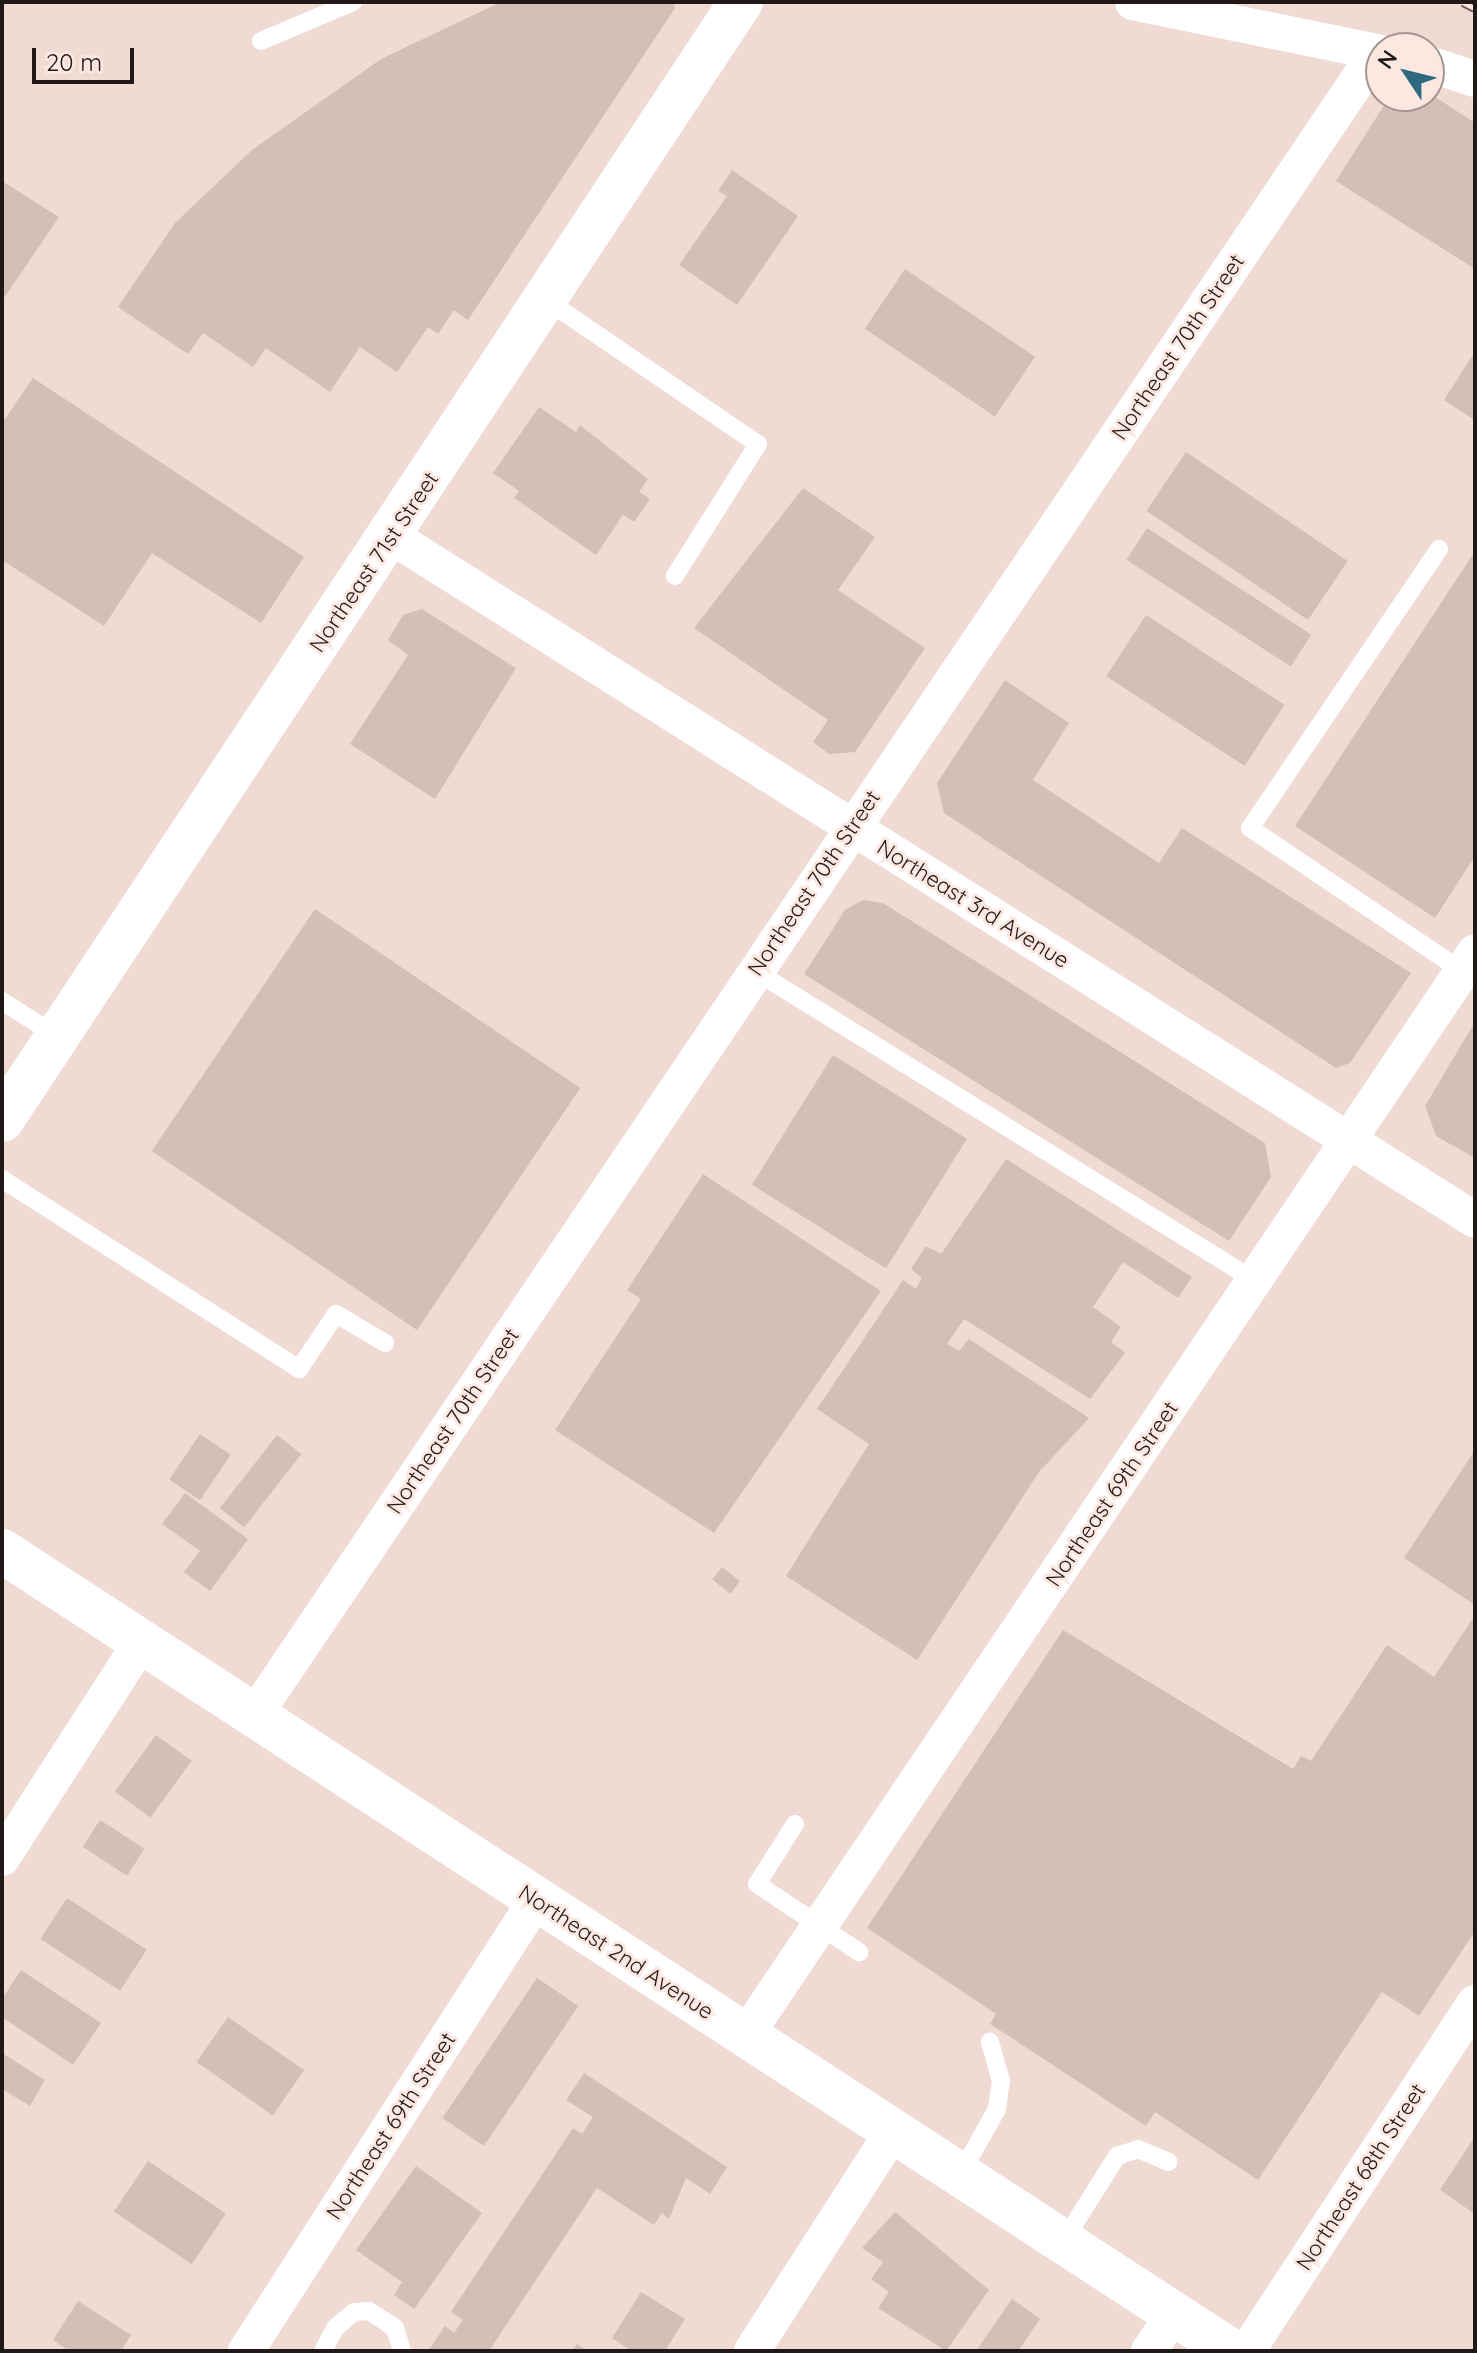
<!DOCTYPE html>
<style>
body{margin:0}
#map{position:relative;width:1477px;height:2353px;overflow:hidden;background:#efdbd4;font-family:Quicksand,sans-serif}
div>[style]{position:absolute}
.building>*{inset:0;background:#d3bfb8;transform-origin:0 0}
.lane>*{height:18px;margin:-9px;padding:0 9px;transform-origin:9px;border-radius:9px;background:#fff}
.street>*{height:36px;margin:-18px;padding:0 18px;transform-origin:18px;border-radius:18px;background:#fff}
.secondary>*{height:44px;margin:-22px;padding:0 22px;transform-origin:22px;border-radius:22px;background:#fff}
.rail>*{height:9px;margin-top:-4.5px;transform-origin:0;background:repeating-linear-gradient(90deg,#fce8e1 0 18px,#6d615e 0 36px);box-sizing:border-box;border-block:2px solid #6d615e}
span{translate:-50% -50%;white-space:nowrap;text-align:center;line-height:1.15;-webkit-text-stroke:6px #fce8e1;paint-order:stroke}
.street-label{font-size:22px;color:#201917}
.frame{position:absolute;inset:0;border:4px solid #201917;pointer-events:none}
.north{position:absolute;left:1365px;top:32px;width:80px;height:80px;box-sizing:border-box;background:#fce8e1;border:2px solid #a49590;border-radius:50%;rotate:305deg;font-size:22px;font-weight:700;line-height:32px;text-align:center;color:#201917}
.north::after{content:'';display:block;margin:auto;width:28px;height:36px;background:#2d6980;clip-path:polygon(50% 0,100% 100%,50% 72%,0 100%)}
.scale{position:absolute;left:32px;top:48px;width:102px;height:36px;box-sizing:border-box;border:4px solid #201917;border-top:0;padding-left:10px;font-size:24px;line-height:28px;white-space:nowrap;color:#201917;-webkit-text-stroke:6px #fce8e1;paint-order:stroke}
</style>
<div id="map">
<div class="building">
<i style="clip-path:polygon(501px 2px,673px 2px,675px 8px,468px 320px,454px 310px,438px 334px,428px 327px,397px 372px,360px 347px,330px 392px,266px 348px,253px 367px,203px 333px,188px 354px,118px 307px,175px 223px,252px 150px,381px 59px)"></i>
<i style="clip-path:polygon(1429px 93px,1475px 123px,1475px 269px,1336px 181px,1390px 96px)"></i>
<i style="clip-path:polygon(732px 170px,798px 216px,737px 305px,679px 265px,727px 196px,718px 191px)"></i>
<i style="clip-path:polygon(2px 181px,59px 217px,2px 301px)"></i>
<i style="left:905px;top:269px;width:157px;height:72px;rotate:34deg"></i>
<i style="clip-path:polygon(1472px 356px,1475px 358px,1473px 419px,1444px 400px)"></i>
<i style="clip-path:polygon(33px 378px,304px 557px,261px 623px,152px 553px,104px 626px,2px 560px,2px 423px)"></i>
<i style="clip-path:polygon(539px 407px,576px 432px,580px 425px,648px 479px,639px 492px,650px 499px,634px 522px,623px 515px,596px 555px,514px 498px,519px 491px,493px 473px)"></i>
<i style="left:1186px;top:452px;width:195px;height:71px;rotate:34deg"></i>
<i style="clip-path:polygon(803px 488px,875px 537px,838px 590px,925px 648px,855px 752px,829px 754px,813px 742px,828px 720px,694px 628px)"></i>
<i style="left:1147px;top:528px;width:196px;height:38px;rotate:33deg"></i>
<i style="clip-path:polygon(1475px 551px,1475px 856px,1435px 918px,1295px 826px)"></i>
<i style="clip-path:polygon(422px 609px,516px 668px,435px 799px,350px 744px,408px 655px,388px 640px,403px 615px)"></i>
<i style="left:1146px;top:615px;width:165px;height:73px;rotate:33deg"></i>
<i style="clip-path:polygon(1005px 680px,1069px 723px,1033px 780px,1159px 863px,1182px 828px,1411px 973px,1350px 1063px,1336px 1068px,944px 813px,937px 783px)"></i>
<i style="clip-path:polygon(863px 900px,883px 903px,1265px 1143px,1271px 1177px,1229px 1241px,804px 974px,845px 910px)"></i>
<i style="left:315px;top:909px;width:320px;height:292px;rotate:34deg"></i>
<i style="clip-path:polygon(1475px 1022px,1475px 1155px,1473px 1157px,1436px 1136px,1425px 1106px)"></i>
<i style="left:833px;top:1055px;width:158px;height:153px;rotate:32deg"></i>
<i style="clip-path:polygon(1006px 1159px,1192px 1277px,1178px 1298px,1123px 1262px,1093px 1307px,1121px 1327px,1111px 1342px,1125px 1353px,1090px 1399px,964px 1319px,947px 1344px,959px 1351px,969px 1339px,1089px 1418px,1039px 1472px,917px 1660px,786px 1576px,869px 1444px,817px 1409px,903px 1280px,916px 1289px,922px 1278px,911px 1269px,926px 1246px,941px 1254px)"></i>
<i style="clip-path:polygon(703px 1174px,881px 1291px,714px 1533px,555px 1430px,641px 1299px,627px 1290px)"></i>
<i style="left:200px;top:1434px;width:37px;height:55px;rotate:34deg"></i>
<i style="left:277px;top:1435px;width:31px;height:93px;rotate:38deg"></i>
<i style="clip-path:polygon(1475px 1450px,1475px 1605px,1404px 1558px)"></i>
<i style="clip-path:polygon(185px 1493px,248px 1539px,210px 1591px,184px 1572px,200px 1551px,162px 1524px)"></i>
<i style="left:722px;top:1567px;width:23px;height:16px;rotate:38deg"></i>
<i style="clip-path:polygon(1475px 1615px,1475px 1931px,1419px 2016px,1382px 1992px,1258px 2180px,1155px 2112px,1146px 2126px,990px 2024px,996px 2014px,867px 1928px,1063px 1630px,1293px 1769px,1301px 1756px,1311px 1761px,1387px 1645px,1434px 1677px)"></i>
<i style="left:156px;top:1735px;width:44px;height:70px;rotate:36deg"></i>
<i style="left:100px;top:1820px;width:53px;height:32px;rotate:33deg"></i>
<i style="left:67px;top:1898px;width:95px;height:49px;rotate:33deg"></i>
<i style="clip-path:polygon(21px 1970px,101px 2023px,73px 2065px,2px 2017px,2px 1999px)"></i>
<i style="left:537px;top:1978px;width:50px;height:169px;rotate:34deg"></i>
<i style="left:228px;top:2017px;width:93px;height:55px;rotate:35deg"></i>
<i style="clip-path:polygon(2px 2053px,45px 2080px,30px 2106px,2px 2089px)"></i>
<i style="clip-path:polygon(584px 2073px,727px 2167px,710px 2194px,686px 2178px,669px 2219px,662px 2213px,654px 2225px,597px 2188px,489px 2351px,428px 2351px,445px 2326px,454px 2333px,463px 2320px,451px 2312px,573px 2128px,582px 2134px,593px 2117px,566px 2100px)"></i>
<i style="clip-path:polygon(1475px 2136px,1475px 2214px,1440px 2190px)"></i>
<i style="left:148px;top:2161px;width:94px;height:61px;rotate:34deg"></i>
<i style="clip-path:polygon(416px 2166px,482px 2213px,414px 2309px,394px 2295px,402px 2282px,356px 2250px)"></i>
<i style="clip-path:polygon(895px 2212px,989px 2290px,946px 2351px,878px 2308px,889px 2292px,871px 2279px,883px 2262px,862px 2248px)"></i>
<i style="clip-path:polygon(641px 2292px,685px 2319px,665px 2351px,632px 2351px,612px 2338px)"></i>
<i style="clip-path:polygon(1012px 2299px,1040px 2319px,1018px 2351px,976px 2351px)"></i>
<i style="clip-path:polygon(78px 2301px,131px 2335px,121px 2351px,69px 2351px,53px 2340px)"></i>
<i style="clip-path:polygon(577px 2344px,588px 2351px,572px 2351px)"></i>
</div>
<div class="lane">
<i style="left:261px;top:41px;width:100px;rotate:-23deg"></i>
<i style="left:546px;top:300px;width:256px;rotate:34.2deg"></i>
<i style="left:758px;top:444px;width:156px;rotate:122.2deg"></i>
<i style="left:1439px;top:549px;width:337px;rotate:124.1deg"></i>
<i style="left:1250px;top:828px;width:256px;rotate:34deg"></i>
<i style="left:755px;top:971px;width:587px;rotate:31.77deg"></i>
<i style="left:2px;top:1001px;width:65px;rotate:32.5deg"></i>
<i style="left:2px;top:1179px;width:353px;rotate:32.6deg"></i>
<i style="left:299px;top:1369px;width:66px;rotate:-56.1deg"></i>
<i style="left:336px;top:1314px;width:57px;rotate:30.6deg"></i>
<i style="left:795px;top:1824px;width:71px;rotate:122.3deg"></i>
<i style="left:757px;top:1884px;width:123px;rotate:33.7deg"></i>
<i style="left:960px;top:2175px;width:76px;rotate:-60.7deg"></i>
<i style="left:997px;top:2109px;width:28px;rotate:-82deg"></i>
<i style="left:1001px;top:2081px;width:41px;rotate:-105.8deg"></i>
<i style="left:1063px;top:2242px;width:102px;rotate:-57.9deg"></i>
<i style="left:1117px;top:2156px;width:22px;rotate:-18deg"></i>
<i style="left:1138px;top:2149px;width:33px;rotate:23deg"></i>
<i style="left:323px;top:2351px;width:26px;rotate:-62deg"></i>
<i style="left:335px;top:2328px;width:25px;rotate:-40deg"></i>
<i style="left:354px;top:2312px;width:15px;rotate:-4deg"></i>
<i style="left:369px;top:2311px;width:31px;rotate:33deg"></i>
<i style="left:395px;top:2328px;width:24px;rotate:73deg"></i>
</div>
<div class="street">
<i style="left:1133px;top:2px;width:253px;rotate:11.6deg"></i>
<i style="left:1429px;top:64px;width:48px;rotate:18.1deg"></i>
<i style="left:391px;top:536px;width:1282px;rotate:32.25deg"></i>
<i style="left:254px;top:1716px;width:2007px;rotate:-55.99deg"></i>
<i style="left:2px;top:1858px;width:257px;rotate:-57.2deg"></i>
<i style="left:746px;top:2035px;width:1305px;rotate:-56.05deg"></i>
<i style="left:246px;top:2351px;width:536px;rotate:-57.26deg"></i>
<i style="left:752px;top:2351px;width:261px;rotate:-57.3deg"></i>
<i style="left:1149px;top:2351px;width:45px;rotate:-56deg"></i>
<i style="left:1247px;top:2351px;width:416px;rotate:-56.8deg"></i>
</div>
<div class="secondary">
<i style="left:2px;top:1120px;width:1340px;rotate:-56.54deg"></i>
<i style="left:2px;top:1551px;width:1466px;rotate:33.06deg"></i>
</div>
<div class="rail">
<i style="left:1463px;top:2px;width:13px;rotate:27deg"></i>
</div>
<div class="street-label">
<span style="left:1178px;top:347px;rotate:-56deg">Northeast 70th Street</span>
<span style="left:374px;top:562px;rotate:-56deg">Northeast 71st Street</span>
<span style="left:814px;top:883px;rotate:-56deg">Northeast 70th Street</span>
<span style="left:973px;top:904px;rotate:32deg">Northeast 3rd Avenue</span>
<span style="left:453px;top:1421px;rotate:-56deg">Northeast 70th Street</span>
<span style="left:1112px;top:1494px;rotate:-56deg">Northeast 69th Street</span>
<span style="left:616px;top:1952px;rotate:33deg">Northeast 2nd Avenue</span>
<span style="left:391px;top:2126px;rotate:-57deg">Northeast 69th Street</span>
<span style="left:1361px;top:2177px;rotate:-57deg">Northeast 68th Street</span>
</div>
<div class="frame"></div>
<div class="north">N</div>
<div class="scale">20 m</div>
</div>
